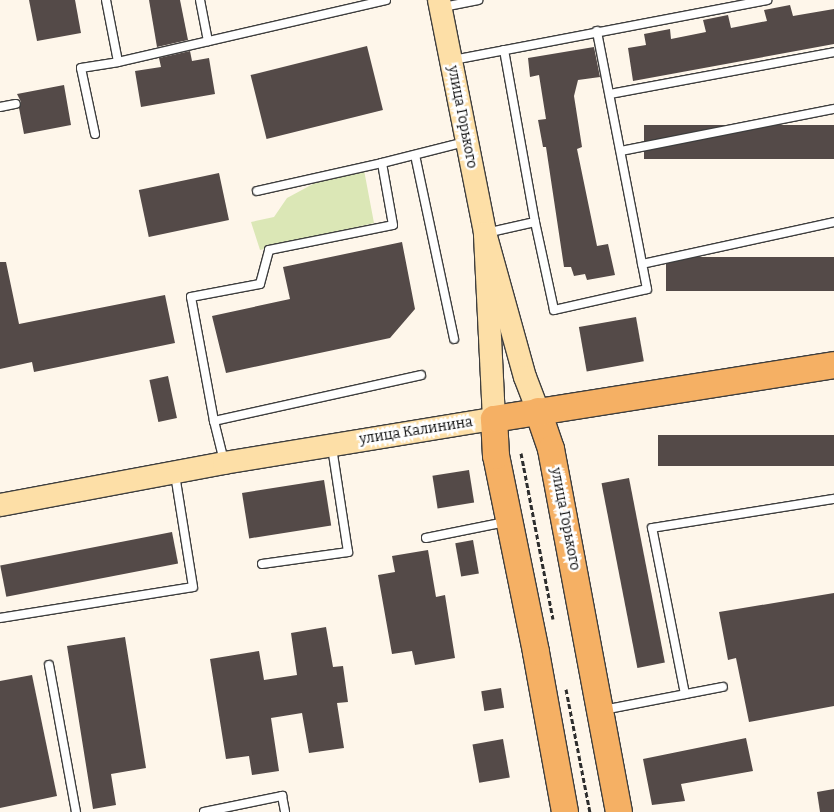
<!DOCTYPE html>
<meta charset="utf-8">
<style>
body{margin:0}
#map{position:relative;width:834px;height:812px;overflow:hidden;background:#fef6ea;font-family:Bitter,serif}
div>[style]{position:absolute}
.green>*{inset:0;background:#dbe7b6}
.building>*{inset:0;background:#544a48;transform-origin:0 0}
.path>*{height:3px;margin-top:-1.5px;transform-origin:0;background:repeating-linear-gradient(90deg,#2d2d2d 0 5px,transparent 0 7.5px)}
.roads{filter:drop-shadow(1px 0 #3e3e3e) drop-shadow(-1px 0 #3e3e3e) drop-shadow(0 1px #3e3e3e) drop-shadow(0 -1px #3e3e3e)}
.service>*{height:8px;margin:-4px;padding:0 4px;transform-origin:4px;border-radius:4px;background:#fff}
.secondary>*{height:22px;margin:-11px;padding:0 11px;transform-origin:11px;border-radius:11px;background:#fddfa7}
.primary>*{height:26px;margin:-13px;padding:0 13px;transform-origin:13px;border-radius:13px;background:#f5b064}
span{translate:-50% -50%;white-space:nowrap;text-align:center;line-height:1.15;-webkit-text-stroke:5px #fff;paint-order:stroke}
.street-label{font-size:14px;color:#0b0b0b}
</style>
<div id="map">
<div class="green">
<i style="clip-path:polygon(364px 170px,374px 223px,260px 250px,251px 222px,274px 217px,287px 198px,326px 177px)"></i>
</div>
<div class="building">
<i style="clip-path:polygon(29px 0,75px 0,81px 33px,37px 41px)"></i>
<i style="clip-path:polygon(149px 0,180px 0,188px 40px,157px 47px)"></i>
<i style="clip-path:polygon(790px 5px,793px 16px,834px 9px,834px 44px,633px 81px,628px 48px,646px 45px,644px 34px,670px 29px,671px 39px,706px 32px,703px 20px,728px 15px,731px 28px,767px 21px,764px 10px)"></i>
<i style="left:367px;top:46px;width:66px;height:120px;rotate:76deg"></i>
<i style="clip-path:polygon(594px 47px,600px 77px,578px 80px,574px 96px,582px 147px,577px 149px,597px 246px,608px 244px,615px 275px,587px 280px,585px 274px,574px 276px,571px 267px,564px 267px,546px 147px,543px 147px,538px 120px,546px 119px,539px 75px,530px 77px,528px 58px)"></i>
<i style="clip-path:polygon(190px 51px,192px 61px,209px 58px,215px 94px,141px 107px,135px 71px,161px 67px,159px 58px)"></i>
<i style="clip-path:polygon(64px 85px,71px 125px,24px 134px,19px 108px,21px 102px,17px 94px)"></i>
<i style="left:834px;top:125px;width:34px;height:190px;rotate:90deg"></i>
<i style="left:219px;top:173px;width:48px;height:82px;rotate:78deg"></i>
<i style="clip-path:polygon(402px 242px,415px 309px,390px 338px,226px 373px,212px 316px,290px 299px,283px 267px)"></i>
<i style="left:834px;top:257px;width:34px;height:168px;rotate:90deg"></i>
<i style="clip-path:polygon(0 262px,6px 262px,19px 324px,165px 295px,175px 343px,34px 372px,32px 362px,0 369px)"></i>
<i style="left:636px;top:317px;width:45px;height:58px;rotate:80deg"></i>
<i style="left:168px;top:376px;width:43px;height:19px;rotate:78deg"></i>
<i style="left:834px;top:435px;width:31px;height:176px;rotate:90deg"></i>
<i style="left:469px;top:470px;width:33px;height:37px;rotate:81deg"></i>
<i style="left:629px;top:478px;width:188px;height:28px;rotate:79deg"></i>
<i style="left:324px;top:480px;width:46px;height:83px;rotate:81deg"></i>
<i style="left:172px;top:532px;width:32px;height:175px;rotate:79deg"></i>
<i style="left:473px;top:540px;width:34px;height:18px;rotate:80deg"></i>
<i style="clip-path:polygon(428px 550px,436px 597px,445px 595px,455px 658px,415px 665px,412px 651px,392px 654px,378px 575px,395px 572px,392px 556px)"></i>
<i style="clip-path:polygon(834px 593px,834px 706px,749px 722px,736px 658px,728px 660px,719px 612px)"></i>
<i style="clip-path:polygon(326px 627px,333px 667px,343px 666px,348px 702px,337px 703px,344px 748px,309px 753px,302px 713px,271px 718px,279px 771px,252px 775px,249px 756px,226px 759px,210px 659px,259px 651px,264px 680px,297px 675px,291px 633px)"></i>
<i style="clip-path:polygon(125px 637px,146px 768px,111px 774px,116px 805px,93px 809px,67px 646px)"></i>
<i style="clip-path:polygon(32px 675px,57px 796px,0 808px,0 681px)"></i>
<i style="left:501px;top:688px;width:20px;height:20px;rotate:81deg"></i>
<i style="clip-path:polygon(746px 738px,753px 771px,681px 784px,685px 801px,652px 805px,643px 759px)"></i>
<i style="left:503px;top:739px;width:39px;height:31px;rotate:80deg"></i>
<i style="clip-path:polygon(834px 789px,834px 812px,820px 812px,817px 792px)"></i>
</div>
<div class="path">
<i style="left:521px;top:453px;width:169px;rotate:79.1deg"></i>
<i style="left:566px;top:689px;width:125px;rotate:79deg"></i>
</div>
<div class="roads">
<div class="service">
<i style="left:106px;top:0;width:63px;rotate:79deg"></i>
<i style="left:118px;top:62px;width:275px;rotate:-13deg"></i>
<i style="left:200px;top:0;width:42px;rotate:79deg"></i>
<i style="left:443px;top:7px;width:36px;rotate:-11deg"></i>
<i style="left:504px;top:50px;width:175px;rotate:79.8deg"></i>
<i style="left:535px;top:222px;width:90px;rotate:77.8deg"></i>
<i style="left:554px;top:310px;width:95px;rotate:-12.7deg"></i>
<i style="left:647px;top:289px;width:263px;rotate:-101deg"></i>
<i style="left:453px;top:60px;width:320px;rotate:-10.8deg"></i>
<i style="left:610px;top:94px;width:228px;rotate:-10.6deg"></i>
<i style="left:0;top:107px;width:16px;rotate:-11deg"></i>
<i style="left:95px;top:134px;width:67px;rotate:-102deg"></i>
<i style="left:81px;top:68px;width:37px;rotate:-9deg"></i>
<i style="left:621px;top:151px;width:217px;rotate:-11.2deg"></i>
<i style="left:415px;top:155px;width:188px;rotate:78deg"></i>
<i style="left:257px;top:191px;width:128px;rotate:-12.6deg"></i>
<i style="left:486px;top:233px;width:50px;rotate:-12.7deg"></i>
<i style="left:642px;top:264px;width:197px;rotate:-12.3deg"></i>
<i style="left:214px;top:421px;width:126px;rotate:-100.5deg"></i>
<i style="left:191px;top:297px;width:70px;rotate:-10.7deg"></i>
<i style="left:260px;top:284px;width:35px;rotate:-75deg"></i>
<i style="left:269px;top:250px;width:126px;rotate:-11.4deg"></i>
<i style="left:393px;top:225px;width:63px;rotate:-100.1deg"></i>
<i style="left:382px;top:163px;width:86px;rotate:-14.2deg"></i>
<i style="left:224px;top:461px;width:41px;rotate:-104deg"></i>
<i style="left:214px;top:421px;width:212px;rotate:-12.5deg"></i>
<i style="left:426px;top:538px;width:81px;rotate:-11.4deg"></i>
<i style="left:262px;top:564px;width:87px;rotate:-7.9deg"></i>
<i style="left:348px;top:552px;width:106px;rotate:-98.7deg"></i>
<i style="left:0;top:618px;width:195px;rotate:-9.1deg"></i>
<i style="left:193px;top:587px;width:114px;rotate:-99.1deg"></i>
<i style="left:49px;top:665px;width:149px;rotate:79.6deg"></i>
<i style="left:685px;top:694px;width:169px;rotate:-101.2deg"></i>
<i style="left:652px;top:528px;width:184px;rotate:-9.1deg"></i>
<i style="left:603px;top:710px;width:122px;rotate:-10.9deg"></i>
<i style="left:204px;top:812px;width:80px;rotate:-11.6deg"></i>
<i style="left:282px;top:796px;width:16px;rotate:79deg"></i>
</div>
<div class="secondary">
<i style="left:439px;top:0;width:237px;rotate:78.8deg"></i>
<i style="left:485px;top:233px;width:149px;rotate:74.5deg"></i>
<i style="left:525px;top:377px;width:36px;rotate:69deg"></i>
<i style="left:0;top:505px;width:228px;rotate:-10.6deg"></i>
<i style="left:224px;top:463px;width:274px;rotate:-9.3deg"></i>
<i style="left:494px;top:419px;width:186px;rotate:-92.8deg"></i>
</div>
<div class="primary">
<i style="left:538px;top:411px;width:40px;rotate:71.1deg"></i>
<i style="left:551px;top:449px;width:369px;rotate:79.4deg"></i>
<i style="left:565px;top:812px;width:163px;rotate:-100.3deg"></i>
<i style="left:536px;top:652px;width:200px;rotate:-101.5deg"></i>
<i style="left:496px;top:456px;width:37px;rotate:-93deg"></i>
<i style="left:494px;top:419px;width:344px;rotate:-9deg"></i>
</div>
</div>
<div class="street-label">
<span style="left:462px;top:117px;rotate:79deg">улица Горького</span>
<span style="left:416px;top:431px;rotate:-9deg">улица Калинина</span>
<span style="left:565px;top:519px;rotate:79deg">улица Горького</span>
</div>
</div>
